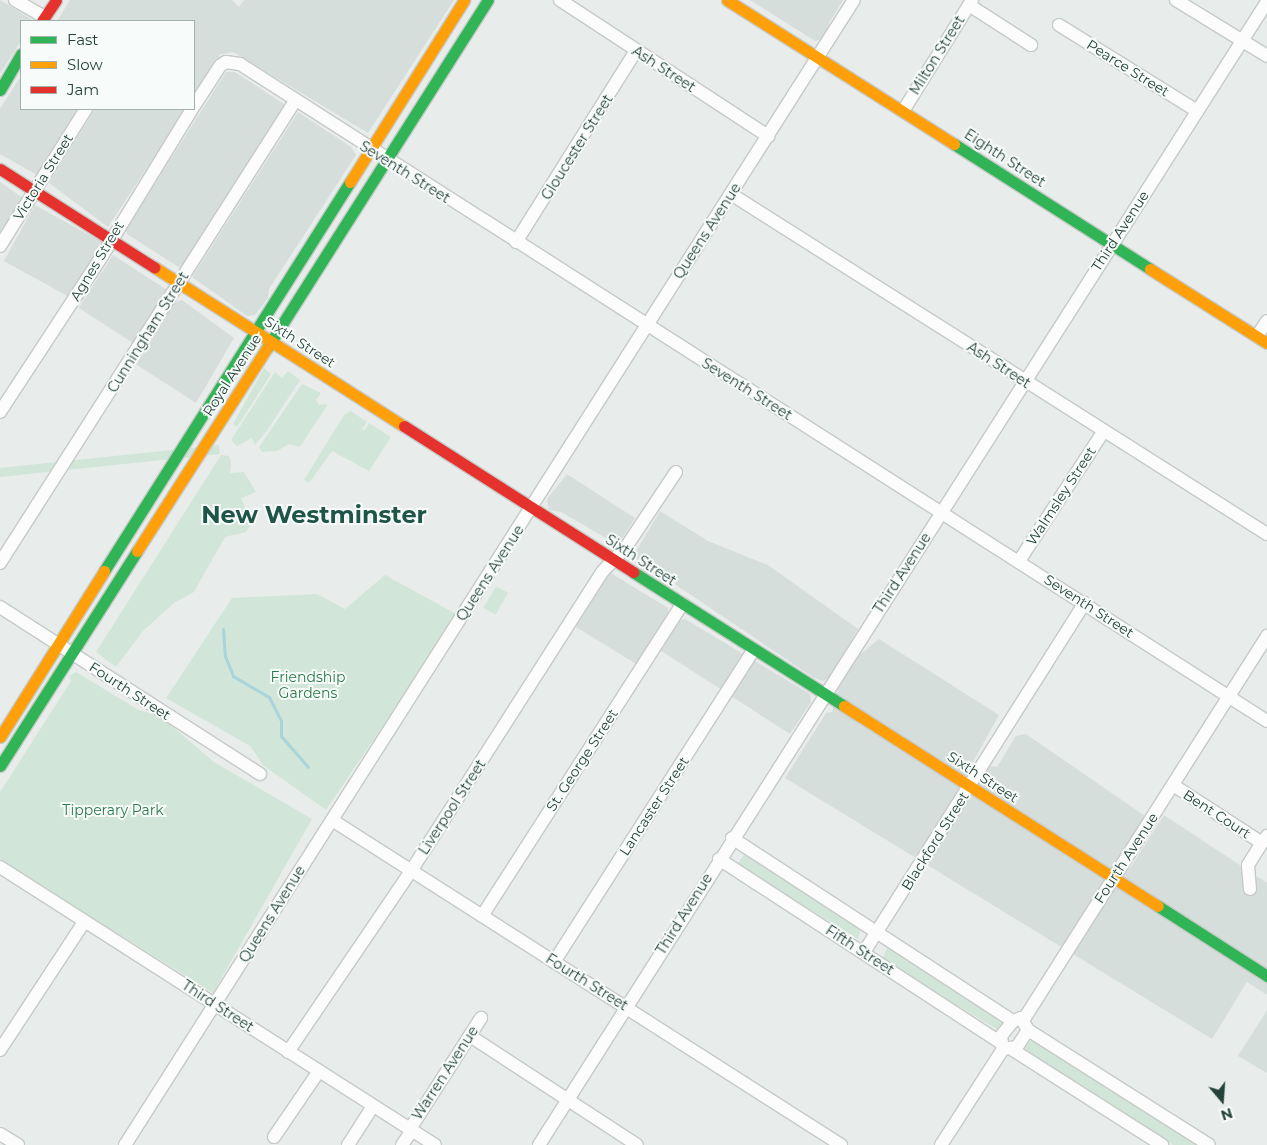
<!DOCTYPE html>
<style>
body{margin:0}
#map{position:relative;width:1267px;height:1145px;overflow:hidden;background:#e8edeb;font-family:Montserrat,sans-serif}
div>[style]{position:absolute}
.built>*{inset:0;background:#d6dedb;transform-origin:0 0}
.green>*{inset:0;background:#d1e6d8;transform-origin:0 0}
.stream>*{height:3px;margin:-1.5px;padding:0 1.5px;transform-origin:1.5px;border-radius:1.5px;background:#a9d4db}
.roads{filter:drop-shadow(1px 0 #c5cac8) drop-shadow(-1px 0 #c5cac8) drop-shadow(0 1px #c5cac8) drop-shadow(0 -1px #c5cac8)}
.street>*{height:12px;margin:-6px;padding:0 6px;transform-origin:6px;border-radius:6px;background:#fcfcfc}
.fast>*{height:11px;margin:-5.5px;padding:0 5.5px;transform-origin:5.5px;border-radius:5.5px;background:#30b455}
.slow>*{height:11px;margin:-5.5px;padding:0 5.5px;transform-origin:5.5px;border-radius:5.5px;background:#ff9f0a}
.jam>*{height:11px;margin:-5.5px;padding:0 5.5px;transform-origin:5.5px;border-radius:5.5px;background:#e5322d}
span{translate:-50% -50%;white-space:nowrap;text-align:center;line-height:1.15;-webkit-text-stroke:4px #f7fbf9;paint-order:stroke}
.street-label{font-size:14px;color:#24423a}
.park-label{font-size:14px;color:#2d7a4b}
.town-label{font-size:24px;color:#1f5548;font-weight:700}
.legend{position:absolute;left:20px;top:20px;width:175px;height:90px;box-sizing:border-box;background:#f7fbf9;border:1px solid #a3b1ad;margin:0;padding:6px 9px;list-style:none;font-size:15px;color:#24423a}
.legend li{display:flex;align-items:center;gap:10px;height:25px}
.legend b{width:25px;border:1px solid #a3b1ad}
.north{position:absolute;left:1197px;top:1075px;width:50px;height:50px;-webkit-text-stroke:4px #f7fbf9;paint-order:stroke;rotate:162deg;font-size:14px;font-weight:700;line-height:20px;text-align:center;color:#24423a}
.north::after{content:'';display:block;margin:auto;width:18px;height:22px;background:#24423a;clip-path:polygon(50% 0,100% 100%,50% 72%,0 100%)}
</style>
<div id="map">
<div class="built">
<i style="clip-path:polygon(0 0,34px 21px,21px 21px,21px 41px,0 74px)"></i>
<i style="clip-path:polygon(70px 0,232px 0,239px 7px,244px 0,454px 0,368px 133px,233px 52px,218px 55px,221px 57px,194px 97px,194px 21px,57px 21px)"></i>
<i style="clip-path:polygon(750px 0,843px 0,829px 23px,829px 30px,822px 39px,815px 41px)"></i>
<i style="clip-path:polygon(226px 72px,235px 72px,287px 106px,180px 268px,127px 234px,126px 229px)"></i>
<i style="clip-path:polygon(21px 76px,21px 109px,80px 109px,37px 175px,0 154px,0 109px)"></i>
<i style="clip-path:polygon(95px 109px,186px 109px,108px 227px,49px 183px)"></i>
<i style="clip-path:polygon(298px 112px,351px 147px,356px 155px,269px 289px,268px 298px,255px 315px,247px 316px,192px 277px)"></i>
<i style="clip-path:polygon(0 182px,23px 198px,0 233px)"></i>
<i style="left:35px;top:205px;width:78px;height:64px;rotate:29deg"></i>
<i style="left:113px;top:255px;width:64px;height:63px;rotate:33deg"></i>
<i style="clip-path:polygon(182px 300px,234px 338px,196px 403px,134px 363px,175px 302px)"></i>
<i style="clip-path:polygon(567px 474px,635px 518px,618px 545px,561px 512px,549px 510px,547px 499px)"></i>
<i style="clip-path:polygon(660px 511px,708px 541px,768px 565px,858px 629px,829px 678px,823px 681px,814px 678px,633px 556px)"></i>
<i style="clip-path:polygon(609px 572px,668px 608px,668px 614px,636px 664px,576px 627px)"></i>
<i style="clip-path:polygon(685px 619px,810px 694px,811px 702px,790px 734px,660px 650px,678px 621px)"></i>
<i style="clip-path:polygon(879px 639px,999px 715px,972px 764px,997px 767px,1016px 736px,1026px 734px,1145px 816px,1118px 859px,1130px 868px,1164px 815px,1267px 883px,1267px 995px,1247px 982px,1212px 1039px,785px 778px,826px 713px,832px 712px,840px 684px,857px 657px)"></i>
<i style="clip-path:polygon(1267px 1010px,1267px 1073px,1238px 1056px)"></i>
</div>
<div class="green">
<i style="clip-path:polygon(264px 368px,271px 374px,237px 427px,233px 424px)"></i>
<i style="clip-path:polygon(288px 371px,300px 380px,266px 432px,255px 445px,252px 438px,237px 446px,231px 440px,275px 372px,282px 378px)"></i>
<i style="clip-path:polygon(302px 384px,321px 393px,316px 400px,319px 405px,328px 404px,300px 447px,289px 444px,277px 451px,262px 452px,259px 447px)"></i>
<i style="clip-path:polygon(351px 411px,367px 422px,362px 429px,365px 430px,369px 423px,391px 437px,369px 471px,332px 451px,309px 483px,304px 480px,344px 415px)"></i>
<i style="left:219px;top:445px;width:9px;height:240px;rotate:84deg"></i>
<i style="clip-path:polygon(221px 455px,229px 456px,231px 461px,230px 473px,244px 472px,256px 492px,241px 498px,246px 510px,256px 517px,246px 532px,225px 537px,194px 592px,174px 603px,143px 631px,116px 667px,96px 652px)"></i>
<i style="clip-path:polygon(385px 575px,458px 615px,326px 810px,264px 766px,250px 746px,166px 698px,232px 598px,317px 594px,345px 609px)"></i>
<i style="left:496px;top:586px;width:14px;height:25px;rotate:30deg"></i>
<i style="clip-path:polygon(76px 672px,137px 709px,161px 717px,214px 762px,312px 819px,213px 993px,0 860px,0 792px,71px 681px,69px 676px)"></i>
<i style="clip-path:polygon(745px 853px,861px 928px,858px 939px,737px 865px)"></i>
<i style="clip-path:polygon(888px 946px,1004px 1020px,998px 1030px,882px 960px)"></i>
<i style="clip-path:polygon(1033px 1038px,1204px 1145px,1173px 1145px,1026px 1052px,1026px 1046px)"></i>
</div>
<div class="stream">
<i style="left:223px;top:629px;width:27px;rotate:86deg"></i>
<i style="left:225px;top:656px;width:22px;rotate:68deg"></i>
<i style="left:233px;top:676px;width:42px;rotate:30.3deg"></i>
<i style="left:269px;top:697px;width:27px;rotate:63deg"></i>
<i style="left:281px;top:721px;width:15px;rotate:90deg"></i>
<i style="left:281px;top:736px;width:41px;rotate:48.9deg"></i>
</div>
<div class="roads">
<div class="street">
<i style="left:15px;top:0;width:34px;rotate:30deg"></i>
<i style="left:560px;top:0;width:249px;rotate:33.2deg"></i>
<i style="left:1176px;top:0;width:107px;rotate:31.6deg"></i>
<i style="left:969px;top:5px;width:74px;rotate:32.8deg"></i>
<i style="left:1059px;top:25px;width:163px;rotate:31.9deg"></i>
<i style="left:194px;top:106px;width:48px;rotate:-57deg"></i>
<i style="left:220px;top:66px;width:7px;rotate:-34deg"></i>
<i style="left:226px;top:62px;width:14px;rotate:8deg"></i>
<i style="left:240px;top:64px;width:1219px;rotate:32.61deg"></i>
<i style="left:903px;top:111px;width:131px;rotate:-58.1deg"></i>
<i style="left:731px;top:194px;width:635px;rotate:32.39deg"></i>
<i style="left:516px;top:242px;width:226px;rotate:-57.9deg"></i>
<i style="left:0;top:246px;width:162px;rotate:-57.9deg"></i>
<i style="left:1257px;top:336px;width:18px;rotate:-56deg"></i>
<i style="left:0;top:412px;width:186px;rotate:-56.8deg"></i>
<i style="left:102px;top:256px;width:172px;rotate:-58.5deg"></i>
<i style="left:1019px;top:561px;width:154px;rotate:-56.9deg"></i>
<i style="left:0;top:563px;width:548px;rotate:-57.44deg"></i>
<i style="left:0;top:607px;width:309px;rotate:32.7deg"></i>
<i style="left:1173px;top:785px;width:106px;rotate:33.1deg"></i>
<i style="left:1262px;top:843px;width:9px;rotate:-54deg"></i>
<i style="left:332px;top:820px;width:604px;rotate:32.56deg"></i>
<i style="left:732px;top:838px;width:335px;rotate:33.1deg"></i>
<i style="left:719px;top:859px;width:335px;rotate:33.1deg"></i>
<i style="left:0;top:867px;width:516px;rotate:32.58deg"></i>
<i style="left:1250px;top:889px;width:24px;rotate:-95deg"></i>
<i style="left:1248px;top:865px;width:26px;rotate:-58deg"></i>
<i style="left:482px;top:916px;width:371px;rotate:-57.3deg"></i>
<i style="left:864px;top:952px;width:413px;rotate:-57.7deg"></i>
<i style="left:554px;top:962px;width:371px;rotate:-57.4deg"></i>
<i style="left:1021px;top:1018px;width:14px;rotate:60deg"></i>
<i style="left:1028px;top:1030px;width:20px;rotate:123deg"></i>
<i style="left:1017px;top:1047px;width:14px;rotate:172deg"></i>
<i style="left:1003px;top:1049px;width:13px;rotate:-99deg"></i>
<i style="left:1001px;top:1036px;width:19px;rotate:-51deg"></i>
<i style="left:1013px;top:1021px;width:9px;rotate:-21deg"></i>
<i style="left:1024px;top:1019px;width:454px;rotate:-57.6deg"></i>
<i style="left:1028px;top:1030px;width:214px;rotate:32.4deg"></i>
<i style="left:470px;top:1036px;width:199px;rotate:33.1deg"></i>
<i style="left:0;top:1050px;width:153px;rotate:-56.7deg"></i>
<i style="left:1013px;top:1050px;width:177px;rotate:32.5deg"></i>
<i style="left:288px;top:1052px;width:219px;rotate:-55.8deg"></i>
<i style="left:411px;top:871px;width:356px;rotate:-57.4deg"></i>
<i style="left:603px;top:571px;width:33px;rotate:-46deg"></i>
<i style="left:626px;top:547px;width:90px;rotate:-56.3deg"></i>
<i style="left:410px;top:1129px;width:132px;rotate:-57.4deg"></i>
<i style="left:0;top:1134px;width:21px;rotate:31deg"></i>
<i style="left:274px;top:1137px;width:80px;rotate:-55.7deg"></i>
<i style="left:125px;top:1145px;width:1357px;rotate:-57.52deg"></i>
<i style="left:348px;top:1145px;width:46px;rotate:-57.3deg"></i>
<i style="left:402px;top:1145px;width:18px;rotate:-56deg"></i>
<i style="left:539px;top:1145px;width:1355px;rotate:-57.51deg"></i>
<i style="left:941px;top:1145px;width:114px;rotate:-57.1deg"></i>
</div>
<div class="fast">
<i style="left:0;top:90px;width:42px;rotate:-59.7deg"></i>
<i style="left:954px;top:144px;width:232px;rotate:32.5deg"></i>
<i style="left:267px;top:348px;width:412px;rotate:-57.6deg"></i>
<i style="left:104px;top:571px;width:460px;rotate:-57.7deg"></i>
<i style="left:633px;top:572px;width:250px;rotate:32.4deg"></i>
<i style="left:0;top:766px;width:255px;rotate:-57.5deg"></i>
<i style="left:1158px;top:906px;width:130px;rotate:32.7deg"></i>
</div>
<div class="slow">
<i style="left:727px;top:0;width:269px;rotate:32.4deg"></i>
<i style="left:350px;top:182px;width:215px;rotate:-57.9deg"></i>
<i style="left:154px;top:267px;width:296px;rotate:32.5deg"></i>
<i style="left:1150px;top:269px;width:138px;rotate:32.3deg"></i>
<i style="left:137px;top:551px;width:241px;rotate:-57.4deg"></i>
<i style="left:844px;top:706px;width:372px;rotate:32.5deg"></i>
<i style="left:0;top:737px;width:196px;rotate:-57.9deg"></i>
</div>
<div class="jam">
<i style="left:42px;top:21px;width:25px;rotate:-56deg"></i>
<i style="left:0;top:169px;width:183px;rotate:32.5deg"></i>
<i style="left:404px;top:426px;width:272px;rotate:32.5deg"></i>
</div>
</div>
<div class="street-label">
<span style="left:937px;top:55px;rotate:-58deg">Milton Street</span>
<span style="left:1128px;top:68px;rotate:32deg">Pearce Street</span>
<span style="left:664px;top:69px;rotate:33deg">Ash Street</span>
<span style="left:577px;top:147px;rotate:-58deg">Gloucester Street</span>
<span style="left:1005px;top:158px;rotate:33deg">Eighth Street</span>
<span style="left:405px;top:172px;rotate:32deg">Seventh Street</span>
<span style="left:43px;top:177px;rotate:-58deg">Victoria Street</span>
<span style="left:707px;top:231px;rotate:-57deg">Queens Avenue</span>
<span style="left:1120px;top:231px;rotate:-57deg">Third Avenue</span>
<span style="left:97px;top:261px;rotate:-59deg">Agnes Street</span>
<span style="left:148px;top:332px;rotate:-58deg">Cunningham Street</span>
<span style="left:300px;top:342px;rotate:33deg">Sixth Street</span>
<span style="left:999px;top:365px;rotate:33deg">Ash Street</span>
<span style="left:232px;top:375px;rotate:-57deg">Royal Avenue</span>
<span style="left:747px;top:389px;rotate:32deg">Seventh Street</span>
<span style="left:1061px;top:496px;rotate:-57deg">Walmsley Street</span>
<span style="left:641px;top:560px;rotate:33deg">Sixth Street</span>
<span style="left:490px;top:573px;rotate:-57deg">Queens Avenue</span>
<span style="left:902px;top:573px;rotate:-57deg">Third Avenue</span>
<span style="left:1089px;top:606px;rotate:33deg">Seventh Street</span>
<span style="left:130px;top:691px;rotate:33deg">Fourth Street</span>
<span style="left:582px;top:760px;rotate:-57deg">St. George Street</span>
<span style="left:983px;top:777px;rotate:33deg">Sixth Street</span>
<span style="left:654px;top:806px;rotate:-57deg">Lancaster Street</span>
<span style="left:452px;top:807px;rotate:-57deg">Liverpool Street</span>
<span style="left:1217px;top:814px;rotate:33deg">Bent Court</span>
<span style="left:935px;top:841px;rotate:-58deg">Blackford Street</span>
<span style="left:1126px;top:858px;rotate:-57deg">Fourth Avenue</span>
<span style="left:272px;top:914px;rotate:-58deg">Queens Avenue</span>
<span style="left:684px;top:914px;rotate:-58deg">Third Avenue</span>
<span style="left:860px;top:950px;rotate:33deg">Fifth Street</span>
<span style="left:587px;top:982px;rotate:32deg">Fourth Street</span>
<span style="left:218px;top:1006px;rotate:33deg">Third Street</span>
<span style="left:445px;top:1073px;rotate:-57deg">Warren Avenue</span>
</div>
<div class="park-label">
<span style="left:308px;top:685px">Friendship<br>Gardens</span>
<span style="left:113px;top:810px">Tipperary Park</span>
</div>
<div class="town-label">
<span style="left:314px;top:515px">New Westminster</span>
</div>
<ul class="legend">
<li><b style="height:6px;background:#30b455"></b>Fast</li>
<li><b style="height:6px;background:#ff9f0a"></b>Slow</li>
<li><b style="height:6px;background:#e5322d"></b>Jam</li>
</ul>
<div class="north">N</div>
</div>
